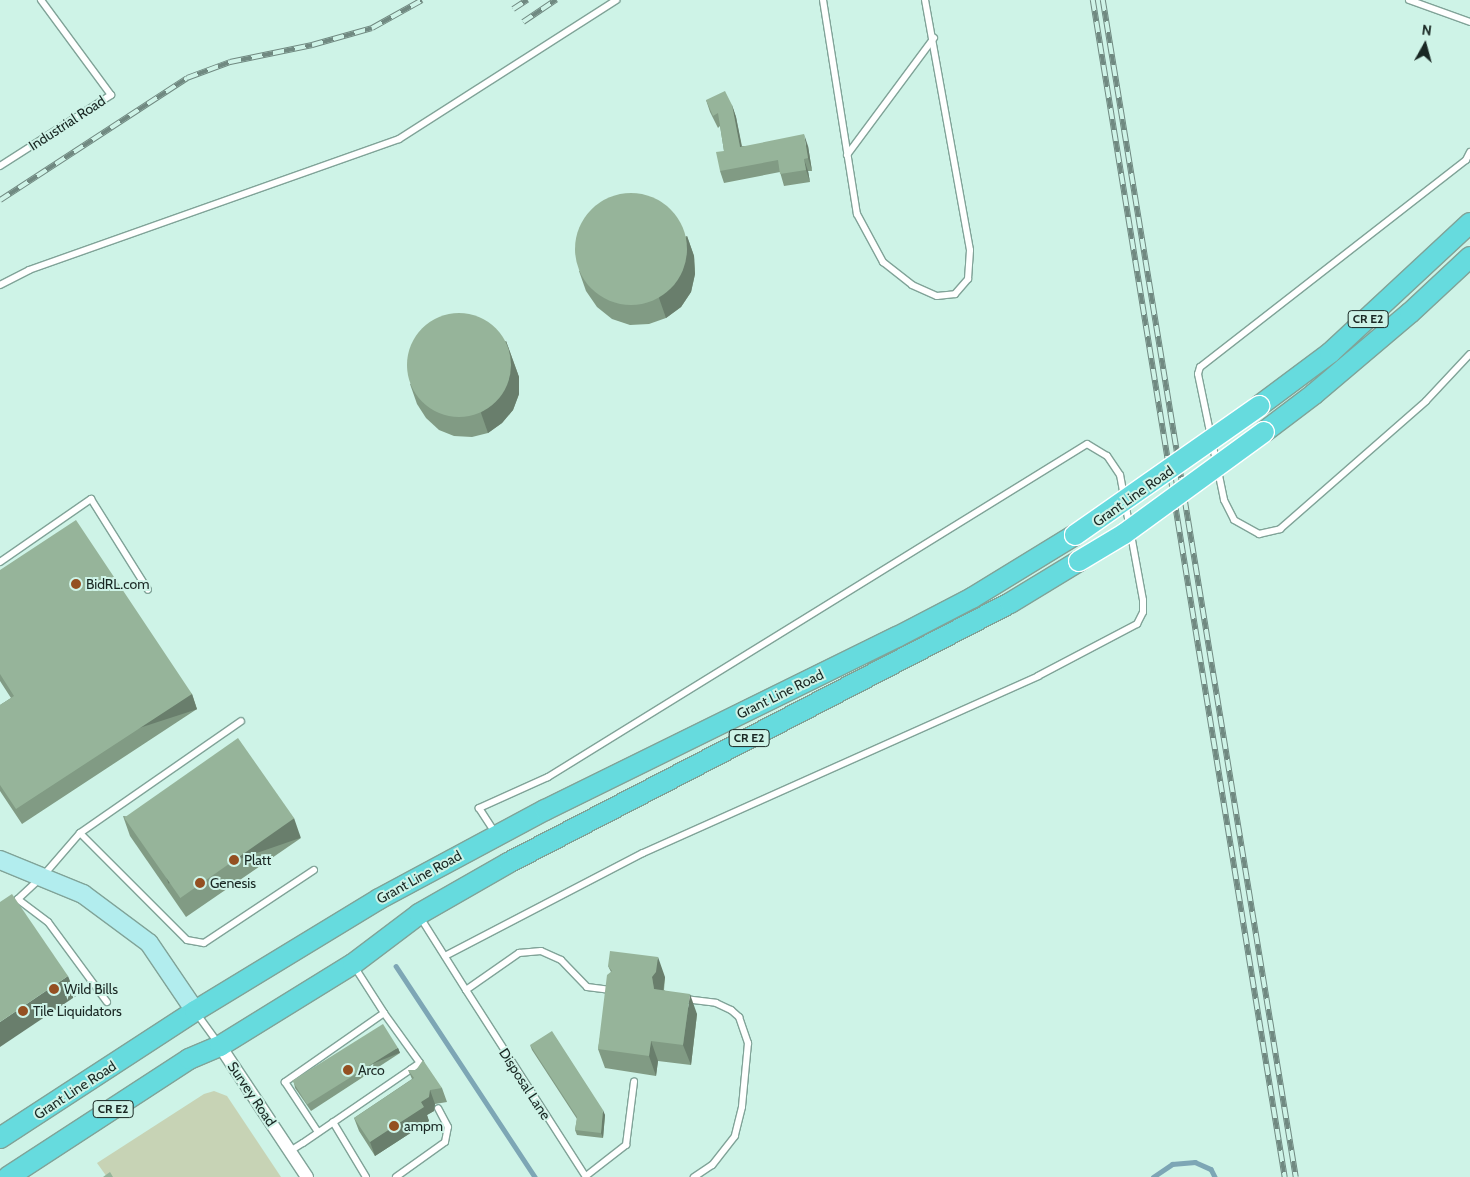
<!DOCTYPE html>
<style>
body{margin:0}
#map{position:relative;width:1470px;height:1177px;overflow:hidden;background:#cef3e7;font-family:Cabin,sans-serif}
div>[style]{position:absolute}
.green>*{inset:0;background:#c7d3b5}
.stream>*{height:4.5px;margin:-2.25px;padding:0 2.25px;transform-origin:2.25px;border-radius:2.25px;background:#7da6b5}
.roads{filter:drop-shadow(1px 0 #80a398) drop-shadow(-1px 0 #80a398) drop-shadow(0 1px #80a398) drop-shadow(0 -1px #80a398)}
.lane>*{height:6px;margin:-3px;padding:0 3px;transform-origin:3px;border-radius:3px;background:#fff}
.street>*{height:12px;margin:-6px;padding:0 6px;transform-origin:6px;border-radius:6px;background:#fff}
.secondary>*{height:18px;margin:-9px;padding:0 9px;transform-origin:9px;border-radius:9px;background:#b2edee}
.primary>*{height:20px;margin:-10px;padding:0 10px;transform-origin:10px;border-radius:10px;background:#66dbde}
.rail>*{height:5.5px;margin-top:-2.75px;transform-origin:0;background:repeating-linear-gradient(90deg,#cef3e7 0 11px,#708981 0 22px);box-sizing:border-box;border-block:1px solid #708981}
.bridges{filter:drop-shadow(1px 0 #fff) drop-shadow(-1px 0 #fff) drop-shadow(0 1px #fff) drop-shadow(0 -1px #fff)}
.primary-bridge>*{height:20px;margin:-10px;padding:0 10px;transform-origin:10px;border-radius:10px;background:#66dbde}
.wall>*{inset:0;background:#819b84}
.shaded-wall>*{inset:0;background:#697e6c;transform-origin:0 0}
.building>*{inset:0;background:#96b49a;transform-origin:0 0}
.round{border-radius:50%}
.dots>*{width:14px;height:14px;translate:-50% -50%;box-sizing:border-box;border:2px solid #cef3e7;border-radius:50%}
span{translate:-50% -50%;white-space:nowrap;text-align:center;line-height:1.15;-webkit-text-stroke:4px #cef3e7;paint-order:stroke}
.shield-label span{padding:1px 4px;background:#cef3e7;border:1px solid;border-radius:4px;-webkit-text-stroke-width:0}
.shield-label{font-size:12px;color:#192723;font-weight:700}
.street-label{font-size:14px;color:#192723}
.poi-label{font-size:14px;color:#192723}
.left{translate:0 -50%;text-align:left}
.north{position:absolute;left:1400px;top:20px;width:50px;height:50px;-webkit-text-stroke:4px #cef3e7;paint-order:stroke;rotate:7deg;font-size:14px;font-weight:700;line-height:20px;text-align:center;color:#192723}
.north::after{content:'';display:block;margin:auto;width:18px;height:22px;background:#192723;clip-path:polygon(50% 0,100% 100%,50% 72%,0 100%)}
</style>
<div id="map">
<div class="green">
<i style="clip-path:polygon(214px 1091px,227px 1096px,281px 1177px,107px 1177px,97px 1163px,204px 1094px)"></i>
</div>
<div class="stream">
<i style="left:396px;top:966px;width:253px;rotate:56.6deg"></i>
<i style="left:1153px;top:1177px;width:23px;rotate:-34deg"></i>
<i style="left:1172px;top:1164px;width:23px;rotate:-5deg"></i>
<i style="left:1195px;top:1162px;width:17px;rotate:24deg"></i>
<i style="left:1211px;top:1169px;width:9px;rotate:63deg"></i>
</div>
<div class="roads">
<div class="lane">
<i style="left:823px;top:0;width:217px;rotate:81deg"></i>
<i style="left:857px;top:214px;width:55px;rotate:61.6deg"></i>
<i style="left:883px;top:262px;width:37px;rotate:38deg"></i>
<i style="left:912px;top:285px;width:27px;rotate:24deg"></i>
<i style="left:937px;top:296px;width:18px;rotate:-6deg"></i>
<i style="left:955px;top:294px;width:20px;rotate:-49deg"></i>
<i style="left:968px;top:279px;width:29px;rotate:-86deg"></i>
<i style="left:970px;top:250px;width:254px;rotate:-100.2deg"></i>
<i style="left:1409px;top:0;width:65px;rotate:19.8deg"></i>
<i style="left:1470px;top:152px;width:9px;rotate:117deg"></i>
<i style="left:1466px;top:160px;width:337px;rotate:142.1deg"></i>
<i style="left:1200px;top:367px;width:7px;rotate:106deg"></i>
<i style="left:1198px;top:374px;width:129px;rotate:78.3deg"></i>
<i style="left:1224px;top:500px;width:22px;rotate:63deg"></i>
<i style="left:1234px;top:520px;width:29px;rotate:29deg"></i>
<i style="left:1259px;top:534px;width:22px;rotate:-13deg"></i>
<i style="left:1280px;top:529px;width:194px;rotate:-41.2deg"></i>
<i style="left:1426px;top:401px;width:64px;rotate:-46.9deg"></i>
<i style="left:847px;top:155px;width:146px;rotate:-53.4deg"></i>
<i style="left:0;top:166px;width:132px;rotate:-32.6deg"></i>
<i style="left:111px;top:95px;width:118px;rotate:-126.4deg"></i>
<i style="left:0;top:285px;width:33px;rotate:-27deg"></i>
<i style="left:29px;top:270px;width:393px;rotate:-19.5deg"></i>
<i style="left:399px;top:139px;width:258px;rotate:-32.6deg"></i>
<i style="left:0;top:562px;width:111px;rotate:-34.7deg"></i>
<i style="left:91px;top:499px;width:107px;rotate:57.9deg"></i>
<i style="left:80px;top:833px;width:196px;rotate:-34.8deg"></i>
<i style="left:420px;top:917px;width:86px;rotate:57.8deg"></i>
<i style="left:445px;top:956px;width:223px;rotate:-27.5deg"></i>
<i style="left:643px;top:853px;width:433px;rotate:-24.1deg"></i>
<i style="left:1038px;top:676px;width:112px;rotate:-27.7deg"></i>
<i style="left:1137px;top:624px;width:13px;rotate:-63deg"></i>
<i style="left:1143px;top:612px;width:12px;rotate:-90deg"></i>
<i style="left:1143px;top:600px;width:127px;rotate:-100.4deg"></i>
<i style="left:1120px;top:475px;width:23px;rotate:-124deg"></i>
<i style="left:1107px;top:456px;width:23px;rotate:-149deg"></i>
<i style="left:1087px;top:444px;width:634px;rotate:148.29deg"></i>
<i style="left:548px;top:777px;width:76px;rotate:155.8deg"></i>
<i style="left:479px;top:808px;width:30px;rotate:57deg"></i>
<i style="left:354px;top:966px;width:56px;rotate:57.4deg"></i>
<i style="left:685px;top:999px;width:31px;rotate:7deg"></i>
<i style="left:716px;top:1003px;width:17px;rotate:25deg"></i>
<i style="left:731px;top:1010px;width:11px;rotate:41deg"></i>
<i style="left:739px;top:1017px;width:28px;rotate:71deg"></i>
<i style="left:748px;top:1043px;width:64px;rotate:95.4deg"></i>
<i style="left:742px;top:1107px;width:30px;rotate:104deg"></i>
<i style="left:735px;top:1136px;width:37px;rotate:128deg"></i>
<i style="left:712px;top:1165px;width:22px;rotate:146deg"></i>
<i style="left:107px;top:1002px;width:99px;rotate:-126.4deg"></i>
<i style="left:48px;top:922px;width:38px;rotate:-143deg"></i>
<i style="left:18px;top:899px;width:33px;rotate:-43deg"></i>
<i style="left:42px;top:877px;width:58px;rotate:-49.2deg"></i>
<i style="left:80px;top:833px;width:151px;rotate:45deg"></i>
<i style="left:187px;top:940px;width:17px;rotate:10deg"></i>
<i style="left:204px;top:943px;width:132px;rotate:-33.6deg"></i>
<i style="left:197px;top:1014px;width:37px;rotate:54deg"></i>
<i style="left:333px;top:1122px;width:64px;rotate:59deg"></i>
<i style="left:290px;top:1151px;width:15px;rotate:-32deg"></i>
<i style="left:303px;top:1143px;width:131px;rotate:-34.4deg"></i>
<i style="left:411px;top:1069px;width:11px;rotate:-34deg"></i>
<i style="left:420px;top:1063px;width:62px;rotate:-125.8deg"></i>
<i style="left:384px;top:1013px;width:121px;rotate:145.1deg"></i>
<i style="left:285px;top:1082px;width:60px;rotate:56.6deg"></i>
<i style="left:586px;top:1176px;width:51px;rotate:-37.8deg"></i>
<i style="left:626px;top:1145px;width:64px;rotate:-82.8deg"></i>
<i style="left:396px;top:1177px;width:60px;rotate:-35.5deg"></i>
<i style="left:445px;top:1142px;width:15px;rotate:-79deg"></i>
<i style="left:448px;top:1127px;width:21px;rotate:-118deg"></i>
<i style="left:586px;top:1177px;width:222px;rotate:-122.7deg"></i>
<i style="left:466px;top:990px;width:65px;rotate:-34.9deg"></i>
<i style="left:519px;top:953px;width:22px;rotate:-5deg"></i>
<i style="left:541px;top:951px;width:22px;rotate:24deg"></i>
<i style="left:561px;top:960px;width:37px;rotate:46deg"></i>
<i style="left:587px;top:987px;width:26px;rotate:7deg"></i>
</div>
<div class="street">
<i style="left:220px;top:1046px;width:157px;rotate:56.4deg"></i>
</div>
<div class="secondary">
<i style="left:0;top:860px;width:90px;rotate:22.3deg"></i>
<i style="left:83px;top:894px;width:82px;rotate:36.6deg"></i>
<i style="left:149px;top:943px;width:82px;rotate:55.9deg"></i>
</div>
<div class="primary">
<i style="left:1259px;top:406px;width:89px;rotate:-36.7deg"></i>
<i style="left:1330px;top:353px;width:191px;rotate:-42.9deg"></i>
<i style="left:1264px;top:432px;width:63px;rotate:-37.2deg"></i>
<i style="left:1314px;top:394px;width:126px;rotate:-40.2deg"></i>
<i style="left:1410px;top:313px;width:82px;rotate:-43deg"></i>
<i style="left:0;top:1138px;width:233px;rotate:-33.1deg"></i>
<i style="left:195px;top:1011px;width:215px;rotate:-31.3deg"></i>
<i style="left:379px;top:899px;width:188px;rotate:-28.2deg"></i>
<i style="left:545px;top:810px;width:392px;rotate:-26.2deg"></i>
<i style="left:897px;top:637px;width:85px;rotate:-27.5deg"></i>
<i style="left:972px;top:598px;width:121px;rotate:-31.5deg"></i>
<i style="left:8px;top:1177px;width:216px;rotate:-33.1deg"></i>
<i style="left:189px;top:1059px;width:34px;rotate:-23deg"></i>
<i style="left:220px;top:1046px;width:156px;rotate:-31.7deg"></i>
<i style="left:353px;top:964px;width:83px;rotate:-37.1deg"></i>
<i style="left:419px;top:914px;width:103px;rotate:-29.8deg"></i>
<i style="left:508px;top:863px;width:565px;rotate:-27.38deg"></i>
<i style="left:1010px;top:603px;width:81px;rotate:-31.3deg"></i>
</div>
</div>
<div class="rail">
<i style="left:1093px;top:0;width:1193px;rotate:80.74deg"></i>
<i style="left:1103px;top:0;width:1193px;rotate:80.69deg"></i>
<i style="left:513px;top:9px;width:17px;rotate:-33deg"></i>
<i style="left:523px;top:22px;width:40px;rotate:-34deg"></i>
<i style="left:0;top:200px;width:223px;rotate:-33.1deg"></i>
<i style="left:187px;top:78px;width:46px;rotate:-20.4deg"></i>
<i style="left:230px;top:62px;width:84px;rotate:-11.7deg"></i>
<i style="left:312px;top:45px;width:62px;rotate:-15.8deg"></i>
<i style="left:372px;top:28px;width:57px;rotate:-29.2deg"></i>
</div>
<div class="bridges">
<div class="primary-bridge">
<i style="left:1075px;top:535px;width:225px;rotate:-35deg"></i>
<i style="left:1079px;top:561px;width:52px;rotate:-31deg"></i>
<i style="left:1124px;top:534px;width:173px;rotate:-36.1deg"></i>
</div>
</div>
<div class="wall">
<i style="clip-path:polygon(706px 100px,732px 105px,736px 117px,742px 146px,808px 146px,812px 171px,808px 171px,810px 182px,784px 186px,780px 172px,724px 183px,720px 171px,724px 151px,720px 126px,718px 128px,710px 112px)"></i>
<i style="clip-path:polygon(687px 236px,694px 256px,695px 274px,691px 292px,681px 307px,666px 318px,649px 324px,630px 325px,612px 319px,597px 307px,586px 291px,579px 271px)"></i>
<i style="clip-path:polygon(506px 341px,519px 377px,519px 394px,513px 410px,502px 423px,488px 433px,472px 437px,454px 436px,439px 430px,426px 418px,417px 404px,410px 384px)"></i>
<i style="clip-path:polygon(0 570px,192px 694px,197px 709px,22px 824px,0 791px,0 705px,11px 698px,0 681px)"></i>
<i style="clip-path:polygon(123px 816px,301px 838px,186px 917px,130px 836px)"></i>
<i style="clip-path:polygon(608px 966px,665px 977px,664px 990px,697px 1014px,691px 1065px,658px 1061px,656px 1076px,605px 1068px,598px 1049px,611px 972px)"></i>
<i style="clip-path:polygon(530px 1045px,605px 1115px,603px 1138px,577px 1135px,575px 1130px,577px 1119px,532px 1050px)"></i>
<i style="clip-path:polygon(398px 1048px,400px 1053px,311px 1111px,295px 1088px,294px 1083px)"></i>
<i style="clip-path:polygon(408px 1070px,442px 1088px,447px 1102px,435px 1104px,434px 1111px,427px 1115px,429px 1121px,375px 1156px,359px 1131px,354px 1118px,412px 1079px)"></i>
</div>
<div class="shaded-wall">
<i style="clip-path:polygon(732px 105px,736px 117px,744px 159px,740px 147px)"></i>
<i style="clip-path:polygon(804px 134px,808px 146px,812px 171px,808px 158px)"></i>
<i style="clip-path:polygon(804px 159px,808px 171px,810px 182px,806px 170px)"></i>
<i style="clip-path:polygon(687px 236px,694px 256px,695px 274px,691px 292px,681px 307px,666px 318px,659px 298px)"></i>
<i style="clip-path:polygon(506px 341px,519px 377px,519px 394px,513px 410px,502px 423px,488px 433px,481px 413px)"></i>
<i style="left:192px;top:694px;width:16px;height:210px;rotate:72deg"></i>
<i style="left:294px;top:818px;width:21px;height:140px;rotate:71deg"></i>
<i style="clip-path:polygon(658px 957px,665px 977px,663px 992px,654px 989px,652px 977px)"></i>
<i style="clip-path:polygon(68px 976px,76px 996px,0 1047px,0 1022px)"></i>
<i style="clip-path:polygon(690px 994px,697px 1014px,691px 1065px,683px 1045px)"></i>
<i style="clip-path:polygon(651px 1041px,658px 1061px,656px 1076px,649px 1056px)"></i>
<i style="left:398px;top:1048px;width:5px;height:106px;rotate:68deg"></i>
<i style="clip-path:polygon(430px 1090px,435px 1104px,434px 1111px,427px 1115px,429px 1121px,375px 1156px,370px 1142px,421px 1102px)"></i>
<i style="clip-path:polygon(603px 1110px,605px 1115px,603px 1138px,601px 1133px)"></i>
</div>
<div class="building">
<i style="clip-path:polygon(725px 91px,732px 105px,740px 147px,804px 134px,808px 158px,804px 159px,806px 170px,780px 174px,778px 160px,720px 171px,716px 152px,724px 151px,718px 113px,713px 116px,706px 100px)"></i>
<i class="round" style="left:575px;top:193px;width:112px;height:112px"></i>
<i class="round" style="left:407px;top:313px;width:104px;height:104px"></i>
<i style="clip-path:polygon(76px 520px,192px 694px,16px 809px,0 785px,0 705px,14px 696px,0 674px,0 570px)"></i>
<i style="left:238px;top:738px;width:98px;height:139px;rotate:55deg"></i>
<i style="clip-path:polygon(12px 894px,68px 976px,0 1022px,0 902px)"></i>
<i style="clip-path:polygon(610px 951px,658px 957px,656px 972px,652px 977px,654px 989px,690px 994px,683px 1045px,651px 1041px,649px 1056px,598px 1049px,607px 975px,612px 971px,608px 966px)"></i>
<i style="left:383px;top:1024px;width:28px;height:107px;rotate:58deg"></i>
<i style="clip-path:polygon(552px 1031px,603px 1110px,601px 1133px,575px 1130px,577px 1117px,530px 1045px)"></i>
<i style="clip-path:polygon(423px 1060px,442px 1088px,430px 1090px,429px 1097px,421px 1102px,424px 1107px,370px 1142px,354px 1118px,414px 1078px,408px 1070px,416px 1070px)"></i>
<i style="clip-path:polygon(110px 1172px,113px 1177px,103px 1177px)"></i>
</div>
<div class="dots">
<i style="left:76px;top:584px;background:#945022"></i>
<i style="left:234px;top:860px;background:#945022"></i>
<i style="left:200px;top:883px;background:#945022"></i>
<i style="left:54px;top:989px;background:#945022"></i>
<i style="left:23px;top:1011px;background:#945022"></i>
<i style="left:348px;top:1070px;background:#945022"></i>
<i style="left:394px;top:1126px;background:#945022"></i>
</div>
<div class="shield-label">
<span style="left:1368px;top:319px">CR E2</span>
<span style="left:749px;top:738px">CR E2</span>
<span style="left:113px;top:1109px">CR E2</span>
</div>
<div class="street-label">
<span style="left:67px;top:123px;rotate:-33deg">Industrial Road</span>
<span style="left:1133px;top:496px;rotate:-35deg">Grant Line Road</span>
<span style="left:780px;top:694px;rotate:-26deg">Grant Line Road</span>
<span style="left:419px;top:877px;rotate:-29deg">Grant Line Road</span>
<span style="left:525px;top:1084px;rotate:57deg">Disposal Lane</span>
<span style="left:75px;top:1090px;rotate:-33deg">Grant Line Road</span>
<span style="left:252px;top:1094px;rotate:56deg">Survey Road</span>
</div>
<div class="poi-label">
<span class="left" style="left:86px;top:584px">BidRL.com</span>
<span class="left" style="left:244px;top:860px">Platt</span>
<span class="left" style="left:210px;top:883px">Genesis</span>
<span class="left" style="left:64px;top:989px">Wild Bills</span>
<span class="left" style="left:33px;top:1011px">Tile Liquidators</span>
<span class="left" style="left:358px;top:1070px">Arco</span>
<span class="left" style="left:404px;top:1126px">ampm</span>
</div>
<div class="north">N</div>
</div>
